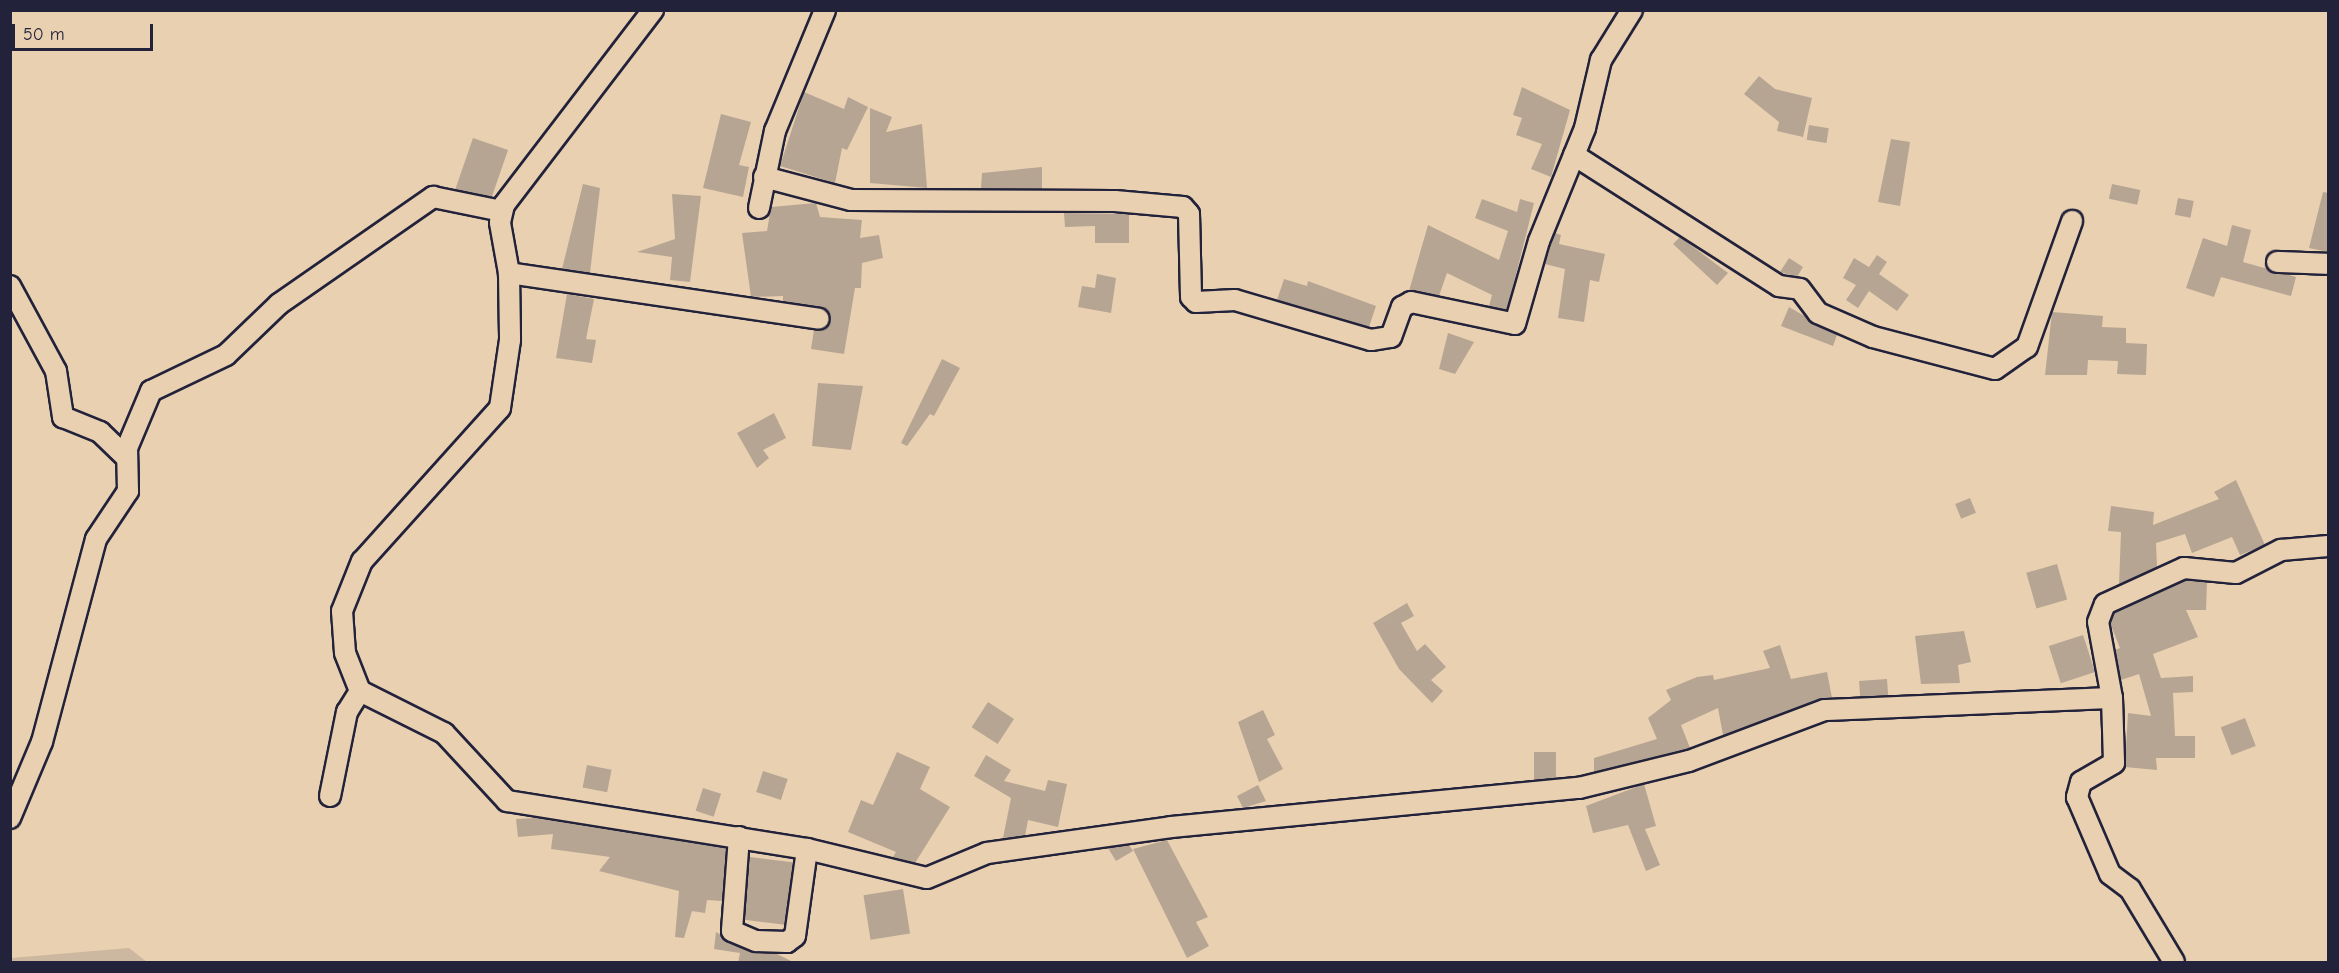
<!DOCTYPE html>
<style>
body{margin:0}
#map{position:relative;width:2339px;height:973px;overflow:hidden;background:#e9d0b1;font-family:"Comic Neue",sans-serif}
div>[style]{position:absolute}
.green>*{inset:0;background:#ccb7a0}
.building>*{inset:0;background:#b7a593;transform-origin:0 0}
.roads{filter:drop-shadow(2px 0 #22223b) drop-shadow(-2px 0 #22223b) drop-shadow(0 2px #22223b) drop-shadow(0 -2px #22223b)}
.minor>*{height:20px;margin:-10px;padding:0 10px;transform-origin:10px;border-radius:10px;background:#e9d0b1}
span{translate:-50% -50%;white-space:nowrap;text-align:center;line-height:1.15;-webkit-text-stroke:6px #e9d0b1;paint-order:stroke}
.frame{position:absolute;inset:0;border:12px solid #22223b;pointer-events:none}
.scale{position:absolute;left:12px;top:24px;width:141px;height:27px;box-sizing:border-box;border:3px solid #22223b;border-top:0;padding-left:8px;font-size:18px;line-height:21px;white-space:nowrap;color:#22223b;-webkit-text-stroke:4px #e9d0b1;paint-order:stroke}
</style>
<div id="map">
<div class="green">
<i style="clip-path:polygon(129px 948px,147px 962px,11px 962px,11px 958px)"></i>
</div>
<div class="building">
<i style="clip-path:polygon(1759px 76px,1775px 89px,1812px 98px,1803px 137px,1777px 131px,1779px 122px,1744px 94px)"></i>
<i style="clip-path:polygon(1522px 87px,1570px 110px,1551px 177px,1531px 169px,1542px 144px,1516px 135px,1522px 118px,1513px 115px)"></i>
<i style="clip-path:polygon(804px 92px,844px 109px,848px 97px,868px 107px,847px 150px,842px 148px,835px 183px,780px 166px)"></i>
<i style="clip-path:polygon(870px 108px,892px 117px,886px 132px,922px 124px,927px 188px,870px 183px)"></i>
<i style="clip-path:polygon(721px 114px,751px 122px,739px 165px,749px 167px,743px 197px,703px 188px)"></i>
<i style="left:1809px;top:125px;width:20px;height:15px;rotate:9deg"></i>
<i style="left:473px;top:138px;width:37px;height:54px;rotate:19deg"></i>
<i style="clip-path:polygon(1891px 139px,1910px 142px,1900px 206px,1878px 202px)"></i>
<i style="clip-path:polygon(1042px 167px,1042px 189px,981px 188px,982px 173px)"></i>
<i style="clip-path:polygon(583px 184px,600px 188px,590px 273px,562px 269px)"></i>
<i style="left:2112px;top:184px;width:29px;height:15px;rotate:12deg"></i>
<i style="clip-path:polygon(2323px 192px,2328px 193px,2328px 252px,2309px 248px)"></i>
<i style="clip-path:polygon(672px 194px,701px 196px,690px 282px,670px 280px,672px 257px,637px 252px,675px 239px)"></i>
<i style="left:2178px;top:198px;width:16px;height:17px;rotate:11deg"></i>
<i style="clip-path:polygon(1482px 199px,1517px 212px,1520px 199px,1534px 203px,1507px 310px,1489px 306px,1492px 295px,1447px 273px,1439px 296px,1409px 291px,1428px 225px,1499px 260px,1508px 231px,1475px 218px)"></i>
<i style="clip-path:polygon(816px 203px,820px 217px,862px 220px,860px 238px,879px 235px,883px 258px,862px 263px,861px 288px,855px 288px,844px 354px,811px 349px,814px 330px,824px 330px,831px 321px,826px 309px,783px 301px,783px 296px,751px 297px,742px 233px,767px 231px,771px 207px)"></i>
<i style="clip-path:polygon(1064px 213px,1129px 214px,1129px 243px,1095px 243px,1095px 226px,1065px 227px)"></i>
<i style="clip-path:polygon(2232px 225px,2251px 230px,2243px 262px,2296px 277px,2291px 296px,2221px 277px,2214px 297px,2186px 288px,2203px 238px,2227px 246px)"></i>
<i style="clip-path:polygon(1555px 233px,1561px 235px,1559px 244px,1605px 254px,1599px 282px,1590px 280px,1584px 322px,1558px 318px,1565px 269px,1545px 264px)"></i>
<i style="clip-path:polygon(1680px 237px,1728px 273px,1717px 285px,1673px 244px)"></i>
<i style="clip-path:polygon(1877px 255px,1887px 262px,1879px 274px,1909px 295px,1897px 311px,1869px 291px,1858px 308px,1846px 300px,1856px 285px,1843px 278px,1854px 258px,1869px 267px)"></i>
<i style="clip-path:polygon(1789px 258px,1803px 267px,1797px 277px,1780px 272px)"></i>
<i style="clip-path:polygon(1097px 274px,1116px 278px,1111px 313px,1078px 307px,1082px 286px,1095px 288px)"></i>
<i style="clip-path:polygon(1284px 279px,1307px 286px,1308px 281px,1376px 306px,1369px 327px,1277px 300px)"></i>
<i style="clip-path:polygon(567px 294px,594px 299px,586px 339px,596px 340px,592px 363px,556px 358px)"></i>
<i style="clip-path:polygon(1789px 307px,1837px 335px,1833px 346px,1781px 326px)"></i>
<i style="clip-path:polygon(2052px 312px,2103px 316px,2102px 327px,2126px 328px,2126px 343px,2147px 344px,2146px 375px,2117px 374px,2118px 361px,2088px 360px,2087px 375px,2045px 375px)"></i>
<i style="clip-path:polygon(1448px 333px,1474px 342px,1455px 374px,1439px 369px)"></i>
<i style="clip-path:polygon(942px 359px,960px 368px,934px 416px,930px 414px,907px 446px,901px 443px)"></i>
<i style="clip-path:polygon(818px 383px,863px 386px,851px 450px,812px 446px)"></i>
<i style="clip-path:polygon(774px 413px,786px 438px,763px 450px,769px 458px,757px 468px,737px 433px)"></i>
<i style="clip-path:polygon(2236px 480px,2265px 545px,2240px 555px,2232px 537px,2192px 553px,2185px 534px,2156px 543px,2157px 567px,2119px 585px,2121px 532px,2108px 531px,2111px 506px,2154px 512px,2153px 525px,2219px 499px,2214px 492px)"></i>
<i style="left:1970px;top:498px;width:16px;height:16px;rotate:68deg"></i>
<i style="left:2057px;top:564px;width:37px;height:32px;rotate:74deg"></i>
<i style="clip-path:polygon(2186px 580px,2207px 582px,2206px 610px,2186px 610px,2198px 637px,2153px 654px,2161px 678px,2193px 676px,2193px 692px,2173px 693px,2175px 736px,2195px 736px,2195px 758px,2156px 758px,2157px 770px,2125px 767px,2128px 713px,2151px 716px,2139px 674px,2121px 680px,2115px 650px,2120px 648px,2110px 623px,2114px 613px)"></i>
<i style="clip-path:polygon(1407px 603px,1414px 616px,1401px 623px,1417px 651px,1425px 644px,1446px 667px,1431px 680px,1443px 691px,1432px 703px,1399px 669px,1373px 623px)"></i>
<i style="clip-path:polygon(1964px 631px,1971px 662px,1958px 665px,1960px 683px,1921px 684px,1915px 636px)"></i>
<i style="left:2083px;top:635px;width:39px;height:36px;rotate:72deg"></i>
<i style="clip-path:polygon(1780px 645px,1791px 679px,1827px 672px,1832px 698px,1723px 735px,1718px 708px,1681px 725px,1690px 748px,1594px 772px,1594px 758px,1657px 739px,1648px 718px,1671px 700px,1666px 690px,1697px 677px,1713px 675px,1714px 680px,1770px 668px,1763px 651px)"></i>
<i style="left:1887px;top:679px;width:16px;height:28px;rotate:86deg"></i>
<i style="left:988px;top:702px;width:31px;height:30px;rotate:33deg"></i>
<i style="clip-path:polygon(1263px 710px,1275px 735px,1267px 739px,1283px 769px,1259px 782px,1238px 722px)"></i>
<i style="left:2245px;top:718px;width:30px;height:26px;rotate:69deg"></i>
<i style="clip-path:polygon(897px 752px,930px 767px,920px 789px,950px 807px,915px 863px,893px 857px,896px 852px,848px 832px,861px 800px,873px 805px)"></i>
<i style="left:1534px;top:752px;width:22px;height:28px"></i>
<i style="clip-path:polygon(986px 755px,1011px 770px,1004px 781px,1045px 791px,1048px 780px,1067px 784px,1058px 827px,1028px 820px,1025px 836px,1003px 838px,1011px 798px,974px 776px)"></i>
<i style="left:587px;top:765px;width:25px;height:23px;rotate:11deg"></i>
<i style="left:763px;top:771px;width:26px;height:22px;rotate:18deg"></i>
<i style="clip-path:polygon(1644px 784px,1656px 826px,1645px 829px,1660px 865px,1646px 871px,1628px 825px,1593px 833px,1586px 806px)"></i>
<i style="clip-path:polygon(1258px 785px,1266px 801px,1243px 808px,1237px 796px)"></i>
<i style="left:703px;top:788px;width:19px;height:24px;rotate:18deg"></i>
<i style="clip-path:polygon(535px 818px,726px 848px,722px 901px,707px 900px,705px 913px,692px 911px,684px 938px,675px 937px,679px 891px,599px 871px,610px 857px,551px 849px,553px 834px,518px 837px,516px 819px)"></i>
<i style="clip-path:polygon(1167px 840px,1208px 917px,1196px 922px,1209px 946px,1187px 958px,1133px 849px)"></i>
<i style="clip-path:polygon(1129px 845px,1133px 851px,1116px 861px,1108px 848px)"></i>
<i style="left:750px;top:857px;width:43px;height:63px;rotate:7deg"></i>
<i style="left:903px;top:889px;width:45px;height:40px;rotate:81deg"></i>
<i style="clip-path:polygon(716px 932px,751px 952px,777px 954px,795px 963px,738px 963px,740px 953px,714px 949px)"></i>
</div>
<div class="roads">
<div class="minor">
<i style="left:653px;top:10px;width:245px;rotate:127.4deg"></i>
<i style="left:504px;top:205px;width:18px;rotate:103deg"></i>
<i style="left:500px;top:223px;width:51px;rotate:79.8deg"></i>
<i style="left:509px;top:273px;width:67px;rotate:89.1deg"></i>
<i style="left:510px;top:340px;width:69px;rotate:98.4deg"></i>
<i style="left:500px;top:408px;width:206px;rotate:132deg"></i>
<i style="left:362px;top:561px;width:54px;rotate:111.8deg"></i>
<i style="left:342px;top:611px;width:42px;rotate:85.9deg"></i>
<i style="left:345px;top:653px;width:41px;rotate:68.5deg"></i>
<i style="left:360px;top:691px;width:94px;rotate:26.6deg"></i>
<i style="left:444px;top:733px;width:93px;rotate:47.2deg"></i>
<i style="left:507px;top:801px;width:304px;rotate:9.1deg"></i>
<i style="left:807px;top:849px;width:123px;rotate:13.6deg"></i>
<i style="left:927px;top:878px;width:65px;rotate:-22.6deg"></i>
<i style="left:987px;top:853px;width:186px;rotate:-8deg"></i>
<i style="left:1171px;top:827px;width:410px;rotate:-5.5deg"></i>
<i style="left:1579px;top:788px;width:113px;rotate:-13.8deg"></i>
<i style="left:1689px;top:761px;width:145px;rotate:-20.6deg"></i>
<i style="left:1825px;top:710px;width:287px;rotate:-2.4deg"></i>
<i style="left:2112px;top:698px;width:77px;rotate:-100.4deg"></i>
<i style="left:2098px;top:622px;width:19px;rotate:-69deg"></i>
<i style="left:2105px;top:604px;width:87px;rotate:-24.5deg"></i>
<i style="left:2184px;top:568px;width:52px;rotate:5.5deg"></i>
<i style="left:2236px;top:573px;width:51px;rotate:-27.1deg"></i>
<i style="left:2281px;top:550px;width:47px;rotate:-4.9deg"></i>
<i style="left:1574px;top:155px;width:243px;rotate:32.6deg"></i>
<i style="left:1779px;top:286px;width:21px;rotate:8deg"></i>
<i style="left:1800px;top:289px;width:30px;rotate:53deg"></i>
<i style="left:1818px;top:313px;width:60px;rotate:23.6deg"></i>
<i style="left:1873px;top:337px;width:126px;rotate:14.7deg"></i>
<i style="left:1995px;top:369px;width:39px;rotate:-35deg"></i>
<i style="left:2027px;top:347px;width:134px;rotate:-70.3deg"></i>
<i style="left:764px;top:177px;width:90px;rotate:14.8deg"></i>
<i style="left:851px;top:200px;width:264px;rotate:0.2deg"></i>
<i style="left:1115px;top:201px;width:68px;rotate:5deg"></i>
<i style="left:1183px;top:207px;width:9px;rotate:49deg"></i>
<i style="left:1189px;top:214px;width:83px;rotate:88.6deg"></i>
<i style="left:1191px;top:297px;width:7px;rotate:45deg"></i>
<i style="left:1196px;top:302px;width:39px;rotate:-3deg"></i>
<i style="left:1235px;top:300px;width:142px;rotate:16.4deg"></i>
<i style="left:1371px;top:340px;width:20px;rotate:-9deg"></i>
<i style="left:1391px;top:337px;width:32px;rotate:-70deg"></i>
<i style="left:1402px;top:307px;width:10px;rotate:-29deg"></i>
<i style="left:1411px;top:302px;width:106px;rotate:11.9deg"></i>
<i style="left:1515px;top:324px;width:86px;rotate:-73.9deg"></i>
<i style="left:1539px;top:241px;width:122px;rotate:-67.8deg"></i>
<i style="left:1585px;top:128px;width:70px;rotate:-76.8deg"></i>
<i style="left:1601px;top:60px;width:59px;rotate:-58.2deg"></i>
<i style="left:759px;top:208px;width:79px;rotate:-78.3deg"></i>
<i style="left:775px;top:131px;width:131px;rotate:-67.5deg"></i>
<i style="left:2277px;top:262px;width:51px;rotate:2.2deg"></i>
<i style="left:509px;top:273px;width:313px;rotate:8.4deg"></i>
<i style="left:10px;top:286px;width:97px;rotate:61.6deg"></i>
<i style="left:56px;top:371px;width:47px;rotate:81.3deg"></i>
<i style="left:63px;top:417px;width:40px;rotate:22deg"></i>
<i style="left:100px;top:432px;width:36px;rotate:44deg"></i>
<i style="left:2112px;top:698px;width:65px;rotate:88.2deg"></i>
<i style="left:2114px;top:763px;width:38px;rotate:150deg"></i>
<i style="left:2081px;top:782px;width:16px;rotate:105deg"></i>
<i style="left:2077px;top:797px;width:84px;rotate:66.8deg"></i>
<i style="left:2110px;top:874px;width:25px;rotate:37deg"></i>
<i style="left:2130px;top:889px;width:85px;rotate:58.9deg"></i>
<i style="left:330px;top:796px;width:86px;rotate:-78.6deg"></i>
<i style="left:347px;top:712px;width:25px;rotate:-58deg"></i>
<i style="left:10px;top:818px;width:82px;rotate:-67.2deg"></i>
<i style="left:42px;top:742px;width:210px;rotate:-75.1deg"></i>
<i style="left:96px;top:539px;width:58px;rotate:-56.3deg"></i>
<i style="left:128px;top:491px;width:43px;rotate:-91.3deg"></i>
<i style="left:127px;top:448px;width:62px;rotate:-67.2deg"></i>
<i style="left:151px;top:391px;width:83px;rotate:-25.6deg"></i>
<i style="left:226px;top:355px;width:74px;rotate:-43.9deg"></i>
<i style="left:279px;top:304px;width:188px;rotate:-34.8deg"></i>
<i style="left:433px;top:197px;width:70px;rotate:11.5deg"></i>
<i style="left:739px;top:837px;width:94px;rotate:94.3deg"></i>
<i style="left:732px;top:931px;width:26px;rotate:23deg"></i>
<i style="left:756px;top:941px;width:31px;rotate:2deg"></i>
<i style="left:787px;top:942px;width:10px;rotate:-37deg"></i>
<i style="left:795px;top:936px;width:88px;rotate:-82.1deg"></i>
</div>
</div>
<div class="frame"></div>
<div class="scale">50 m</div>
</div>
